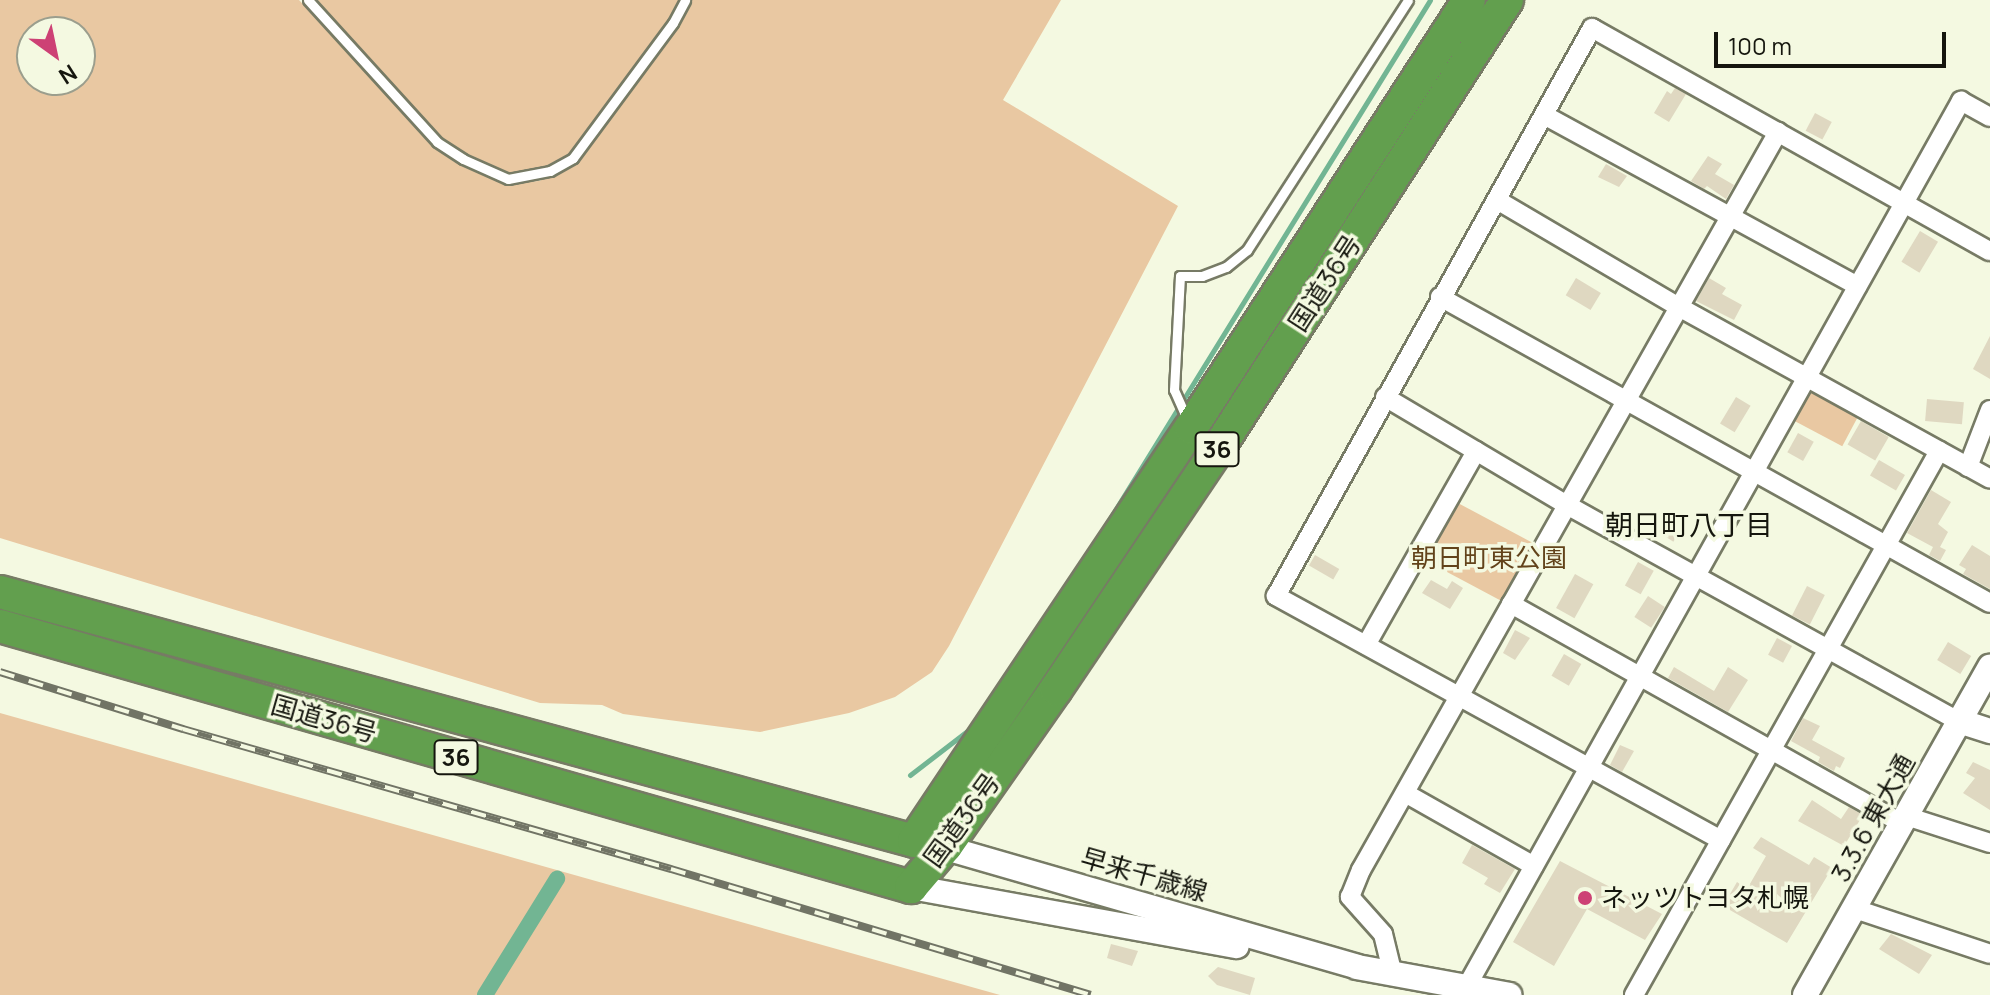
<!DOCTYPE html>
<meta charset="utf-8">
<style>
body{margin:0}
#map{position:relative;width:1990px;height:995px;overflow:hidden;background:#f4f9e1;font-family:Manrope,"Noto Sans JP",sans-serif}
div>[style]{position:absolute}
.green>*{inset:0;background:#e9c8a2;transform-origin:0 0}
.stream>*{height:5px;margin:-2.5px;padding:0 2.5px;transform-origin:2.5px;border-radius:2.5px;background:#72b593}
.canal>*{height:16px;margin:-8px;padding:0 8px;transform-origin:8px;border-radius:8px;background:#72b593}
.building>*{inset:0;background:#dfd8c1;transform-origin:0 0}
.roads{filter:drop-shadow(2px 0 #777b65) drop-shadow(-2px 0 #777b65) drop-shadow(0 2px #777b65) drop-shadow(0 -2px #777b65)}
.lane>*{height:9px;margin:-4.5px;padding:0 4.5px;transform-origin:4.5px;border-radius:4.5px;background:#fff}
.street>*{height:18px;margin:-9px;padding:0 9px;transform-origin:9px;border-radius:9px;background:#fff}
.secondary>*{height:24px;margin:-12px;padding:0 12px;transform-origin:12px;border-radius:12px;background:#fff}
.highway>*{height:32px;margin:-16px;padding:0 16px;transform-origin:16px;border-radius:16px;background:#629f4e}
.rail>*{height:8px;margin-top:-4px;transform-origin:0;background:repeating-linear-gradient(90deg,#f4f9e1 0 15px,#717465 0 30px);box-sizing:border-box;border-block:2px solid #717465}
.dots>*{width:22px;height:22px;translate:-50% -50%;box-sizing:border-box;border:4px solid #f4f9e1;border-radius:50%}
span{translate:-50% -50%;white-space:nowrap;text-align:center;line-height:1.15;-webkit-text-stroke:7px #f4f9e1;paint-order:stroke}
.shield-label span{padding:2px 6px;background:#f4f9e1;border:2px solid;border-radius:6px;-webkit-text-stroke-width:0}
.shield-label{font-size:24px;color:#15160e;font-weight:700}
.street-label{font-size:26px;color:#15160e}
.park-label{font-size:26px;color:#62431b}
.poi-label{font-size:26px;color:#15160e}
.left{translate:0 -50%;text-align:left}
.neighbourhood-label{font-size:28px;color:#15160e}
.north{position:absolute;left:16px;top:16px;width:80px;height:80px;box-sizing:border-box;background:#f4f9e1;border:2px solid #9b9e8d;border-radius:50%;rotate:147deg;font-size:22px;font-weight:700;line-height:32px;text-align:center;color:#15160e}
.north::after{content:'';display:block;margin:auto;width:28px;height:36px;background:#cd4175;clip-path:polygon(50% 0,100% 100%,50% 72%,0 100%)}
.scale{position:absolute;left:1714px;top:32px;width:232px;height:36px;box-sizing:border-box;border:4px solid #15160e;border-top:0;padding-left:10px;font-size:24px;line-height:28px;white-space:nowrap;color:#15160e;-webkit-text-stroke:6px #f4f9e1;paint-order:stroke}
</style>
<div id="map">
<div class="green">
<i style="clip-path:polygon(evenodd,0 0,299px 0,453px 161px,511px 183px,539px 181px,564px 170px,583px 156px,679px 26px,692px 0,1061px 0,1003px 100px,1178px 206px,949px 646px,932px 672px,895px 697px,849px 713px,760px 732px,623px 714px,602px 705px,540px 703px,0 538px,0 0,32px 32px,80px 32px,80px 80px,32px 80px,32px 32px)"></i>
<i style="clip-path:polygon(314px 0,679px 0,670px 20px,576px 150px,543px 171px,513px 176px,477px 163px,442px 141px)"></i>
<i style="left:1812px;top:386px;width:55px;height:39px;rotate:28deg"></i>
<i style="left:1456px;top:502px;width:92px;height:66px;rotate:28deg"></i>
<i style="clip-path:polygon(0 713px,1000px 995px,0 995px)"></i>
</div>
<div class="stream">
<i style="left:1088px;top:554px;width:651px;rotate:-58.31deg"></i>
<i style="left:910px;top:775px;width:82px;rotate:-37.6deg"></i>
</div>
<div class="canal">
<i style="left:485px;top:995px;width:137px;rotate:-58.2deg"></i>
</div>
<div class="building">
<i style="clip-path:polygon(1675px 88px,1686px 94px,1669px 122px,1654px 113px,1667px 91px,1671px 94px)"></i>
<i style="left:1815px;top:113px;width:19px;height:20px;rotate:28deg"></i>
<i style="clip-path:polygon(1708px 156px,1722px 164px,1715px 174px,1734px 185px,1726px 199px,1707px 186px,1704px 189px,1691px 181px)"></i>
<i style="clip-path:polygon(1606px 164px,1627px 176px,1619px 187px,1598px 177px)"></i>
<i style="left:1920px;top:231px;width:21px;height:36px;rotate:31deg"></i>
<i style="left:1576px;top:278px;width:29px;height:20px;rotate:31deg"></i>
<i style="clip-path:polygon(1709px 278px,1726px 288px,1722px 294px,1742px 305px,1734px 320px,1696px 301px)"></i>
<i style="clip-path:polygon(1990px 336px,1990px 379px,1973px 369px)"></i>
<i style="left:1736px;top:397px;width:17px;height:31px;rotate:31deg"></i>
<i style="left:1927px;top:399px;width:37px;height:22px;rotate:5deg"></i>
<i style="left:1861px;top:421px;width:32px;height:27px;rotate:30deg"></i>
<i style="left:1798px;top:433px;width:18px;height:22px;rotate:29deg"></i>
<i style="left:1879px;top:460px;width:30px;height:18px;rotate:30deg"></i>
<i style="clip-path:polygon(1931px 490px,1951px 502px,1938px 524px,1948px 532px,1940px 547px,1946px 550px,1940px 561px,1929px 555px,1933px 547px,1907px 533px)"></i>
<i style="left:1669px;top:516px;width:18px;height:19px;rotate:34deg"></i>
<i style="clip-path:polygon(1972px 545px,1990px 556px,1990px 589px,1963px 574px,1966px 569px,1959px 565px)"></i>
<i style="left:1315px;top:555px;width:28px;height:12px;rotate:30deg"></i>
<i style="left:1638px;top:562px;width:18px;height:27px;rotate:29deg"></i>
<i style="left:1575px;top:574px;width:21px;height:39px;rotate:29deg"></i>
<i style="clip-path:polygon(1431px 580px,1447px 589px,1452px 581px,1463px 588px,1450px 609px,1422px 593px)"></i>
<i style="left:1807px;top:586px;width:20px;height:33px;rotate:27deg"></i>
<i style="left:1648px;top:596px;width:20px;height:25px;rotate:33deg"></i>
<i style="clip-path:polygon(1515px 630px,1530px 638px,1515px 660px,1503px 653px)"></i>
<i style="left:1777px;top:638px;width:17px;height:19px;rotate:28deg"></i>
<i style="left:1948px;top:642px;width:27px;height:21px;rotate:31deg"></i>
<i style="left:1564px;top:654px;width:20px;height:25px;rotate:30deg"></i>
<i style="clip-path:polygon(1674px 667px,1714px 691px,1728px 667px,1748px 680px,1728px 712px,1668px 678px)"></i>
<i style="clip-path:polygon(1803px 718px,1820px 726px,1812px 740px,1845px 758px,1840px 768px,1836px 766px,1834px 771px,1818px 762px,1820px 757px,1791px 741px)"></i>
<i style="clip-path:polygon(1620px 745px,1634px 751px,1622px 772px,1610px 765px)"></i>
<i style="clip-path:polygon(1973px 762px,1990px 770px,1990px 810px,1963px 793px,1975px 778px,1966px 773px)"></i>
<i style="clip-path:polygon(1812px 800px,1841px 819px,1849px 807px,1863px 815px,1844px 846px,1798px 821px)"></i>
<i style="clip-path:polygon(1761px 837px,1809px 865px,1814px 857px,1832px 868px,1787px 943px,1723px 906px,1737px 882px,1747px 889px,1766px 856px,1753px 848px)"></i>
<i style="clip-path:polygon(1472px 845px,1515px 869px,1500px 893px,1484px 884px,1488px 878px,1462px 863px)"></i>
<i style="clip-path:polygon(1560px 861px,1662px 914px,1645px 940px,1587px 909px,1554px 966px,1513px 942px)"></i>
<i style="clip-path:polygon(1891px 934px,1932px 955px,1919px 974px,1879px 949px)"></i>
<i style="clip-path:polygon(1111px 944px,1138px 951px,1132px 966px,1107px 958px)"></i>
<i style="clip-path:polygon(1218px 967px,1255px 978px,1250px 995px,1217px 985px,1208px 976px)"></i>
</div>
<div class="roads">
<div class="lane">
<i style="left:308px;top:0;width:192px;rotate:47.7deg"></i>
<i style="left:437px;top:142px;width:31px;rotate:33deg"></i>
<i style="left:463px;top:159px;width:49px;rotate:24deg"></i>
<i style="left:508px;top:179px;width:43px;rotate:-10.8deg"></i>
<i style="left:550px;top:171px;width:26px;rotate:-29deg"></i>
<i style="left:573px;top:158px;width:168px;rotate:-53.5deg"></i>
<i style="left:673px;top:23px;width:26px;rotate:-62deg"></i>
<i style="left:1187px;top:419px;width:32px;rotate:-114deg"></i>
<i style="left:1174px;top:390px;width:114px;rotate:-87deg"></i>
<i style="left:1180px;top:276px;width:22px"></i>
<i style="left:1202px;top:276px;width:26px;rotate:-21deg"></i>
<i style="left:1226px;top:267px;width:27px;rotate:-39deg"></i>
<i style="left:1247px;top:250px;width:297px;rotate:-57.2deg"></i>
</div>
<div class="street">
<i style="left:1544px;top:115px;width:357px;rotate:28.6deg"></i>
<i style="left:1497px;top:200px;width:211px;rotate:30.5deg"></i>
<i style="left:1679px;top:307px;width:355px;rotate:28.9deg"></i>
<i style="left:1440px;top:297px;width:629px;rotate:29.09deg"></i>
<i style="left:1385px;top:397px;width:212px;rotate:30.7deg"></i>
<i style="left:1567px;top:505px;width:448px;rotate:28.9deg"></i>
<i style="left:1968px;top:467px;width:61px;rotate:-68.9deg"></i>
<i style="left:1511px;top:604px;width:448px;rotate:29.3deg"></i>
<i style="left:1366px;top:645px;width:223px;rotate:-60.4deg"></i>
<i style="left:1405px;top:793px;width:148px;rotate:29.5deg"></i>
<i style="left:1906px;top:816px;width:88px;rotate:17.8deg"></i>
<i style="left:1721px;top:840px;width:508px;rotate:-151.26deg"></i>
<i style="left:1276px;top:596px;width:650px;rotate:-60.91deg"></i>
<i style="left:1592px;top:28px;width:456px;rotate:29.3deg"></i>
<i style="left:1855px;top:909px;width:142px;rotate:18.4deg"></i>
<i style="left:1393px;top:975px;width:42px;rotate:-103.7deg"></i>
<i style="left:1383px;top:934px;width:50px;rotate:-131.7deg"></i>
<i style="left:1350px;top:897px;width:29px;rotate:-68deg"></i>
<i style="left:1361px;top:870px;width:848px;rotate:-60.53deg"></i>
<i style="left:1467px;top:986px;width:1014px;rotate:-60.83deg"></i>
<i style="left:1961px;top:101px;width:33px;rotate:29deg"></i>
<i style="left:1634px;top:995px;width:624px;rotate:-60.72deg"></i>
</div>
<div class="secondary">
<i style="left:1959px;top:721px;width:33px;rotate:18deg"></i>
<i style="left:932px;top:844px;width:442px;rotate:16.1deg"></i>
<i style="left:1357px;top:967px;width:155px;rotate:10.4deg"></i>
<i style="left:911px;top:887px;width:331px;rotate:10.3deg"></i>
<i style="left:1805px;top:995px;width:377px;rotate:-60.6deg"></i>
</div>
<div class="highway">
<i style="left:0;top:592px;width:947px;rotate:15.24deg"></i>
<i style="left:0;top:626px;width:948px;rotate:15.99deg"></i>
<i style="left:914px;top:841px;width:497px;rotate:-56.2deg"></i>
<i style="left:1191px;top:428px;width:510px;rotate:-56.99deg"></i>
<i style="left:911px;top:887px;width:54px;rotate:-49.5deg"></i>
<i style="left:946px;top:846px;width:192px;rotate:-55deg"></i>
<i style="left:1056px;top:689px;width:292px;rotate:-56deg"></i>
<i style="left:1219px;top:447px;width:532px;rotate:-57.21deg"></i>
</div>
</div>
<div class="rail">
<i style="left:0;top:672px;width:192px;rotate:17.3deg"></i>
<i style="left:183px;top:729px;width:508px;rotate:16.01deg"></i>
<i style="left:671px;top:869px;width:438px;rotate:16.7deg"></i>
</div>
<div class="dots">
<i style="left:1585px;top:898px;background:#cd4175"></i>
</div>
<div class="shield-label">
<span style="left:1217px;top:449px">36</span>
<span style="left:456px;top:757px">36</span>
</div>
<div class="street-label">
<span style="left:1325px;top:283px;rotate:-57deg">国道36号</span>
<span style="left:324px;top:719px;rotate:16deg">国道36号</span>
<span style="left:1873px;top:818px;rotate:-61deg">3.3.6 東大通</span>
<span style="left:962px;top:820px;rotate:-54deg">国道36号</span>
<span style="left:1144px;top:875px;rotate:16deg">早来千歳線</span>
</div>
<div class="park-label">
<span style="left:1489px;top:558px">朝日町東公園</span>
</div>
<div class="poi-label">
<span class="left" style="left:1601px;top:898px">ネッツトヨタ札幌</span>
</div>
<div class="neighbourhood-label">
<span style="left:1689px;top:524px">朝日町八丁目</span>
</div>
<div class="north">N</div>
<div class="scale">100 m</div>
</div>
